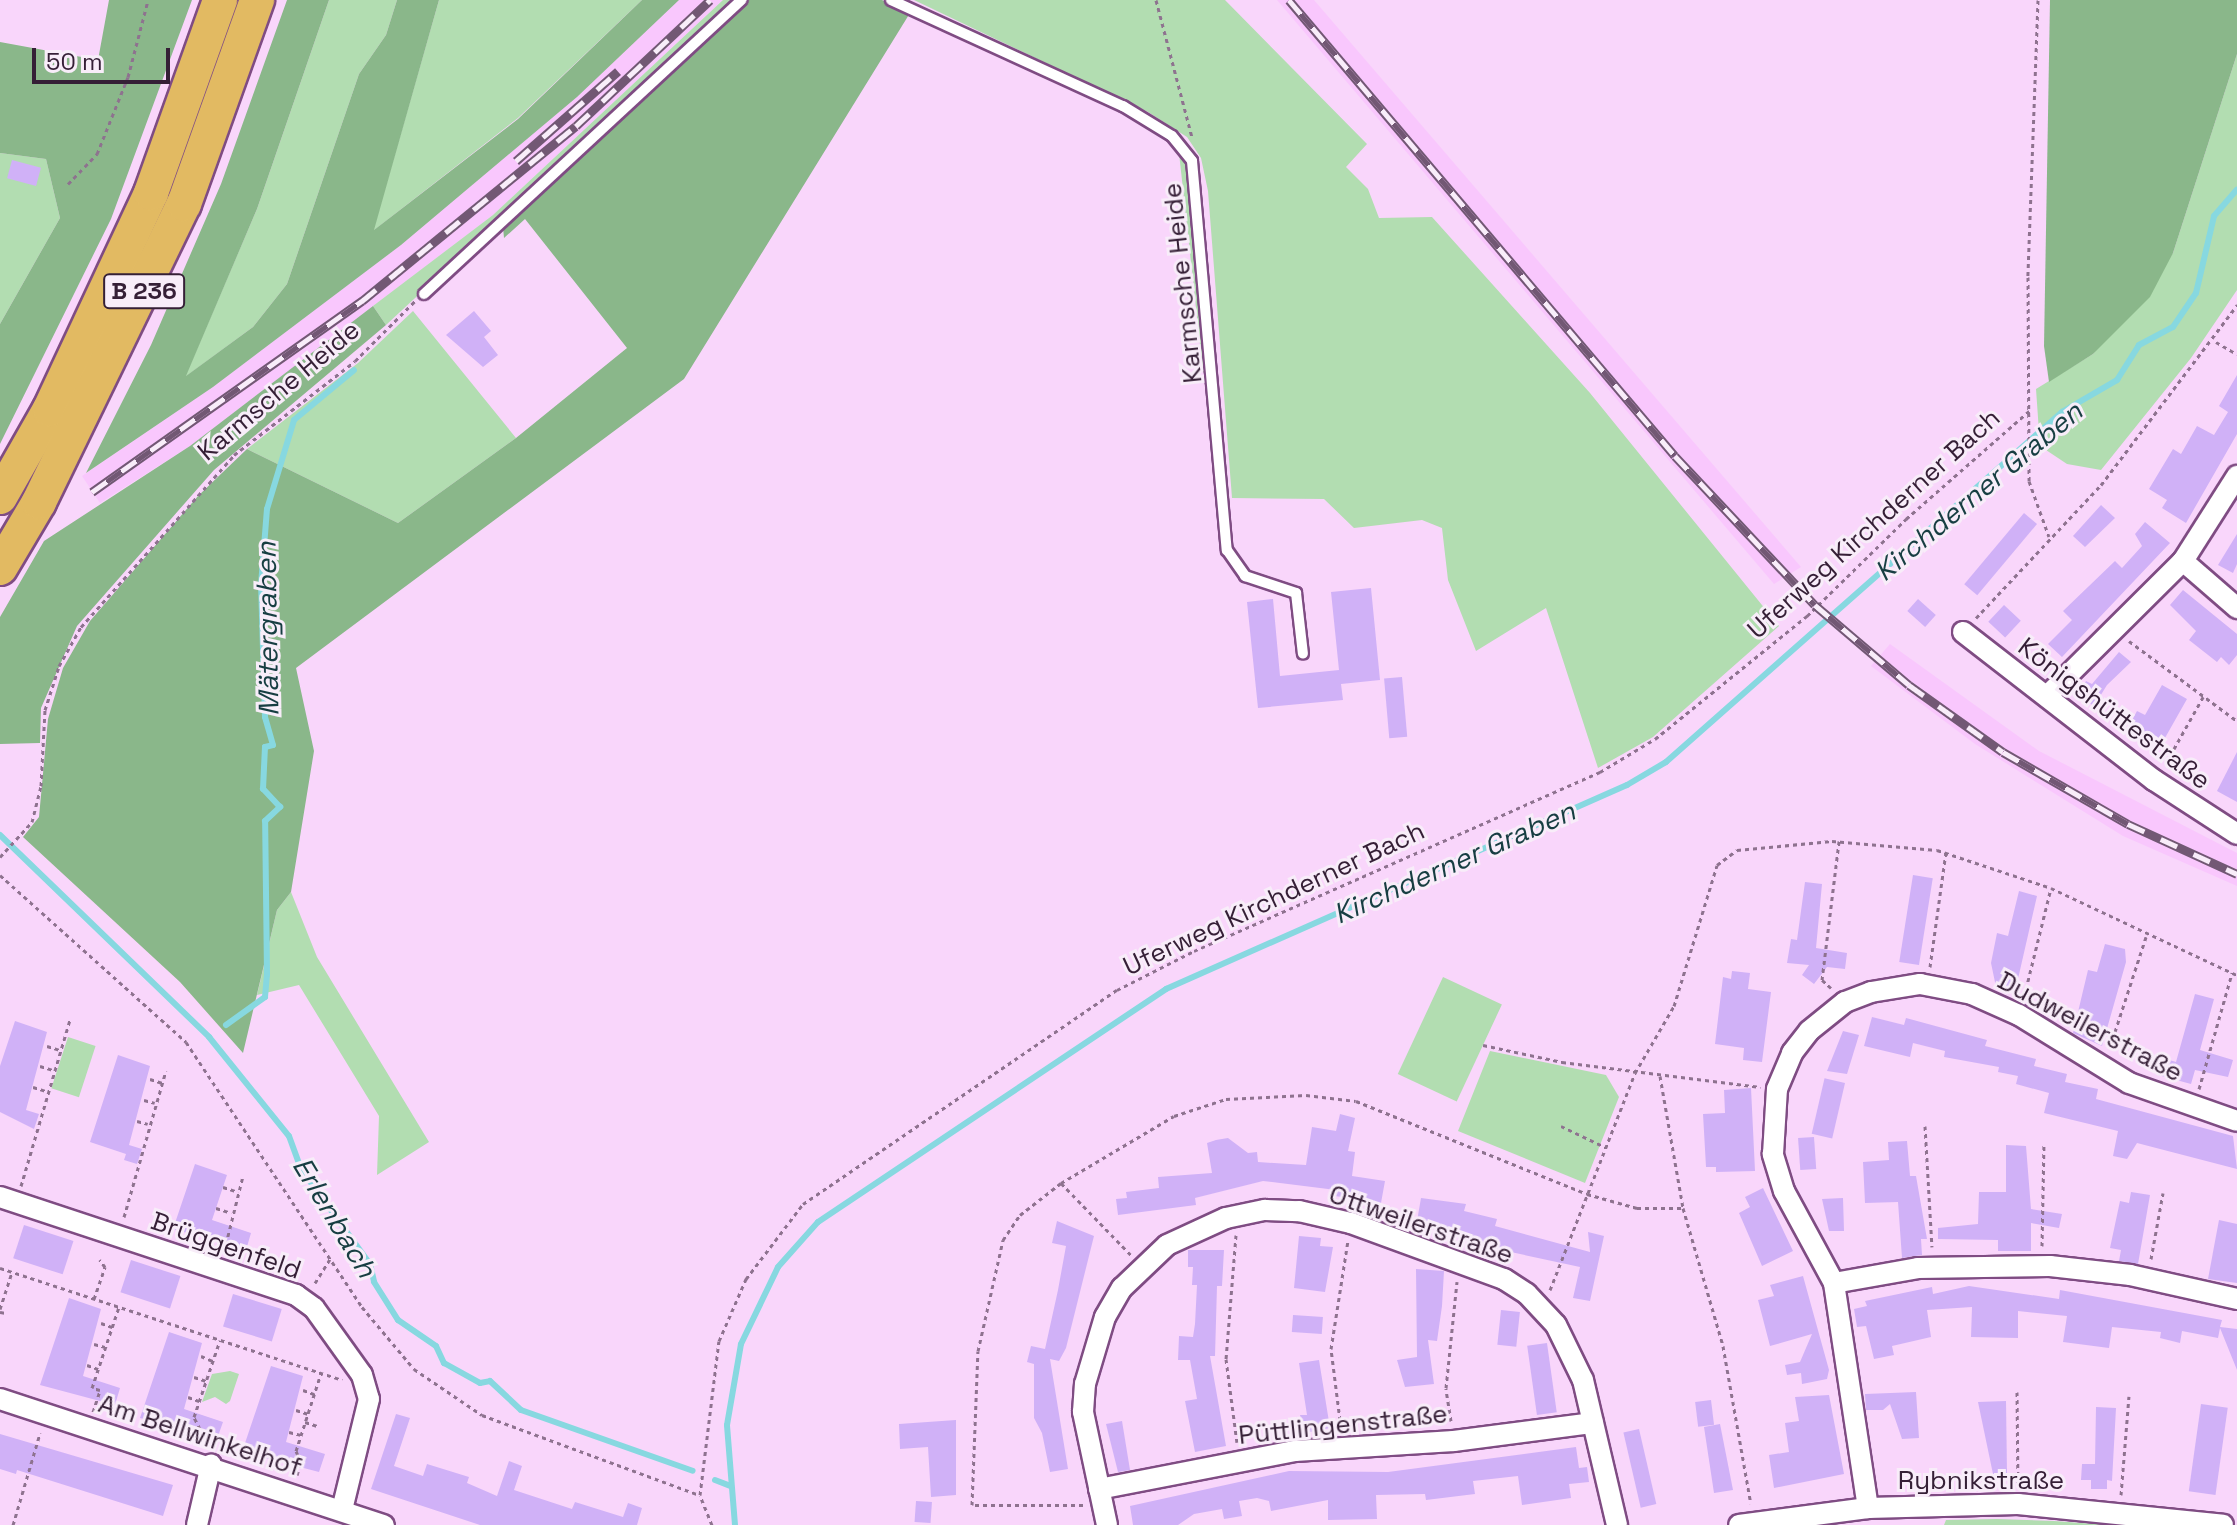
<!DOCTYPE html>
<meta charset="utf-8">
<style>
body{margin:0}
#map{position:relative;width:2237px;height:1525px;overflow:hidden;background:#f9d6fb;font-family:"Space Grotesk",sans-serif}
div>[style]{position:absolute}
.built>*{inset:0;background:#f9c7fd}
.green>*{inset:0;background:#b2ddb1;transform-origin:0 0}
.forest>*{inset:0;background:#8ab78a}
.stream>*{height:6px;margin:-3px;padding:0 3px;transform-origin:3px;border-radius:3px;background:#87d8e0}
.building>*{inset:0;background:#d0b1f7;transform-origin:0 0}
.path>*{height:3px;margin-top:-1.5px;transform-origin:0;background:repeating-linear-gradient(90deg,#8e728f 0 4px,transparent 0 8px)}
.roads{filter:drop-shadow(2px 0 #7f4c83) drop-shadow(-2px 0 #7f4c83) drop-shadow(0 2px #7f4c83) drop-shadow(0 -2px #7f4c83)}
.service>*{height:10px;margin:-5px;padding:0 5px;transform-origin:5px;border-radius:5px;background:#fff}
.minor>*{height:20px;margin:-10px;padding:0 10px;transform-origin:10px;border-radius:10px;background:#fff}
.trunk>*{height:34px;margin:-17px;padding:0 17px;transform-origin:17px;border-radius:17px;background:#e2ba62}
.rail>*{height:9px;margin-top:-4.5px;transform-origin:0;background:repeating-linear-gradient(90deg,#f8edf9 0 18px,#725874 0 36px);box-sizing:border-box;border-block:2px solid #725874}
span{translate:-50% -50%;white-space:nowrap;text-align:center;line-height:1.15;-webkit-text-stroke:6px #f8edf9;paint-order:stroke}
.shield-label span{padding:2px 6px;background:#f8edf9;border:2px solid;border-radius:6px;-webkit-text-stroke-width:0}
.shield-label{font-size:24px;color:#351f36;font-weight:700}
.street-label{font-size:26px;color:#351f36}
.water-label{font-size:28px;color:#173e42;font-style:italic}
.scale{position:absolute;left:32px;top:48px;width:138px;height:36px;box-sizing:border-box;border:4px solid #351f36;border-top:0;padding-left:10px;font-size:24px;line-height:28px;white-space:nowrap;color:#351f36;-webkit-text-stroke:6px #f8edf9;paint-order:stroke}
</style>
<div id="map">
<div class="built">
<i style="clip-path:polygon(679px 0,723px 0,493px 215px,190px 446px,100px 503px,82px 476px,213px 387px,401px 245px,577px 97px)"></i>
<i style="clip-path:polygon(1277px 0,1314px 0,1801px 567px,1774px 584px)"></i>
<i style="clip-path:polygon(1890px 644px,2039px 751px,2237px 853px,2237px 886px,2123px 836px,1975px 744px,1871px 666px)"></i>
</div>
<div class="green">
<i style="clip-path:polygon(329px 0,397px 0,386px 35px,359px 74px,287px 284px,253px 327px,185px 377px,257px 209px)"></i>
<i style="clip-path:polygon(439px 0,642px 0,518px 118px,373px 231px)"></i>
<i style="clip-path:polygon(723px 0,736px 0,386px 325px,373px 306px,493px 215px)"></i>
<i style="clip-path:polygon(914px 0,1225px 0,1367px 144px,1346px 167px,1368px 189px,1379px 218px,1432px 217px,1590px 393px,1779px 626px,1653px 737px,1598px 768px,1546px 608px,1476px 651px,1448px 580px,1442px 528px,1422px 520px,1354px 528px,1324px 499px,1232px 498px,1208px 191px,1201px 158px,1187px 137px,1148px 112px)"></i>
<i style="clip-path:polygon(2237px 54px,2237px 290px,2191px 358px,2101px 470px,2067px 464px,2040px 446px,2036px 389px,2093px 354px,2173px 253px)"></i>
<i style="clip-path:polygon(0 153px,46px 159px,60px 218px,0 324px)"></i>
<i style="clip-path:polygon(1179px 153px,1189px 169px,1209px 377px,1203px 372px)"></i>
<i style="clip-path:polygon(413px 311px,516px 438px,398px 523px,247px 449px,358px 363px)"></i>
<i style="clip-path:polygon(291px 892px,317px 957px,429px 1142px,377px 1175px,379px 1116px,299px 985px,257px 995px,277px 910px)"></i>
<i style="left:1443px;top:977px;width:65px;height:107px;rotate:25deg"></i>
<i style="left:68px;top:1037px;width:29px;height:54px;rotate:18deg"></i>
<i style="clip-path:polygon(1490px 1051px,1606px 1075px,1619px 1097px,1585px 1183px,1458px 1131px)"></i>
<i style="clip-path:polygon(230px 1371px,239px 1374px,230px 1401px,226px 1404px,215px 1397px,202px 1402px,212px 1374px)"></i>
<i style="clip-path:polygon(1997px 1519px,2054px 1521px,2110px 1525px,1944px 1525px,1946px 1520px)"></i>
</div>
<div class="forest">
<i style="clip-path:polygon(109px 0,192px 0,111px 219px,0 444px,0 324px,60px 218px,46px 159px,0 153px,0 42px,98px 60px)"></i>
<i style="clip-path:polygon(287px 0,329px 0,257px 209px,186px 376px,253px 327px,287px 284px,359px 74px,386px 35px,397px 0,439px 0,374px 230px,518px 119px,642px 0,679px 0,577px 97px,401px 245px,213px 387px,86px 473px,151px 345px,221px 184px)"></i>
<i style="clip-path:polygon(749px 0,882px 0,910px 13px,684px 379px,296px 668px,314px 751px,291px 892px,277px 910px,243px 1053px,180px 982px,23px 837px,39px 817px,48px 719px,63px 668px,90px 621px,198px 496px,247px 449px,398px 523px,516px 438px,627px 348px,525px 219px,504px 238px,503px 227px)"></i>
<i style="clip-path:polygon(2050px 0,2237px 0,2237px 54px,2173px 253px,2150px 297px,2093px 354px,2049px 382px,2044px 346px)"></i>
<i style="clip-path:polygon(373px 306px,386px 325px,214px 470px,77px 626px,41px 708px,40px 743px,0 744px,0 617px,44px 541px,190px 446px)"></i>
</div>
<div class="stream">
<i style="left:0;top:835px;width:291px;rotate:44deg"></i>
<i style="left:209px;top:1037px;width:127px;rotate:51.1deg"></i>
<i style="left:289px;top:1136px;width:35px;rotate:70deg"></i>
<i style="left:301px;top:1169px;width:117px;rotate:54deg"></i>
<i style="left:370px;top:1264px;width:18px;rotate:77deg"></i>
<i style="left:374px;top:1282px;width:45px;rotate:57.7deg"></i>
<i style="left:398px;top:1320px;width:46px;rotate:34.4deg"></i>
<i style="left:436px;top:1346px;width:19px;rotate:65deg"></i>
<i style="left:444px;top:1363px;width:41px;rotate:29.1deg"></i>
<i style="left:480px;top:1383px;width:10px;rotate:-11deg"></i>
<i style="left:490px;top:1381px;width:42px;rotate:43.1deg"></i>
<i style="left:521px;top:1410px;width:182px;rotate:19.5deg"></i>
<i style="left:226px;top:1025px;width:48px;rotate:-35.7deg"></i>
<i style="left:265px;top:997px;width:23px;rotate:-85deg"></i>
<i style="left:267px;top:974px;width:153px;rotate:-90.7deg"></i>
<i style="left:265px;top:821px;width:21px;rotate:-43deg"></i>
<i style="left:280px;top:807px;width:25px;rotate:-133deg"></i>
<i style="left:263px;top:789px;width:42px;rotate:-87.3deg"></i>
<i style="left:265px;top:747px;width:8px;rotate:-14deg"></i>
<i style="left:273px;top:745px;width:29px;rotate:-106deg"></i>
<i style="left:265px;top:717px;width:132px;rotate:-91.7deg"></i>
<i style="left:261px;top:585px;width:76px;rotate:-85.5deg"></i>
<i style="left:267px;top:509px;width:93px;rotate:-73.1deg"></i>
<i style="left:294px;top:420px;width:78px;rotate:-39.8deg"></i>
<i style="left:715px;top:1480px;width:17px;rotate:21deg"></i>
<i style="left:735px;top:1525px;width:100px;rotate:-94.6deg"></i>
<i style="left:727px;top:1425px;width:82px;rotate:-80.2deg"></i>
<i style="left:741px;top:1344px;width:85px;rotate:-64.3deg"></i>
<i style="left:778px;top:1267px;width:60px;rotate:-48.4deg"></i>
<i style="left:818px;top:1222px;width:419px;rotate:-33.8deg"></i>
<i style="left:1166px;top:989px;width:504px;rotate:-23.87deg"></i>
<i style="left:1627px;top:785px;width:45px;rotate:-30.5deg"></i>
<i style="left:1666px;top:762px;width:529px;rotate:-41.47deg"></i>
<i style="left:2062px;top:412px;width:64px;rotate:-30.2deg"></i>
<i style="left:2117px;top:380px;width:41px;rotate:-57.8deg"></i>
<i style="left:2139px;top:345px;width:38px;rotate:-28deg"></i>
<i style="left:2173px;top:327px;width:41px;rotate:-55.9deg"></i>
<i style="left:2196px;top:293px;width:79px;rotate:-76.8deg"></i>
<i style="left:2214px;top:216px;width:35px;rotate:-49deg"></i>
</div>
<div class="building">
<i style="left:12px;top:160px;width:30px;height:19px;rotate:15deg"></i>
<i style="clip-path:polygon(474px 311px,491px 331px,484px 337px,498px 355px,483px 367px,446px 335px)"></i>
<i style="clip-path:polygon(2237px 375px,2237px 434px,2186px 523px,2162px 508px,2167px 500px,2149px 489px,2173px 449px,2181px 454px,2197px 426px,2214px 435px,2228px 412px,2219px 406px)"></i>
<i style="clip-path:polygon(2101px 505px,2115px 518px,2085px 547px,2073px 536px)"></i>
<i style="left:2024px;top:513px;width:17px;height:93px;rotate:40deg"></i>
<i style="clip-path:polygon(2145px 522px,2170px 543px,2062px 657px,2048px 644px,2072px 620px,2063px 611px,2115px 561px,2122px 568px,2142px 546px,2135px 534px)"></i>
<i style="clip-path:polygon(2237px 534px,2237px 564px,2233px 573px,2218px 565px)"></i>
<i style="clip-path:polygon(1371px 588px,1380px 680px,1341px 684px,1343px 700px,1258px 708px,1247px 602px,1273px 599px,1280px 676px,1339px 670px,1331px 592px)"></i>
<i style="clip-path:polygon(2183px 590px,2237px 634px,2237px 655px,2229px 665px,2221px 657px,2217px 662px,2189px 640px,2196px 631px,2170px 605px)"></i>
<i style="left:1918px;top:599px;width:24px;height:16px;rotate:42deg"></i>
<i style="left:2004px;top:605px;width:23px;height:23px;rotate:43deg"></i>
<i style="clip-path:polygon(2119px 652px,2131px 662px,2107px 685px,2094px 706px,2077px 696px,2086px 681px,2092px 684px)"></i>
<i style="left:1402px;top:677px;width:60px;height:18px;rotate:85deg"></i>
<i style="clip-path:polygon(2162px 685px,2187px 699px,2161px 745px,2129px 726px,2137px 711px,2145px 715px)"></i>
<i style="clip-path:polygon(2237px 752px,2237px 802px,2217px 791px)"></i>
<i style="left:1913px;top:875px;width:20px;height:88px;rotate:9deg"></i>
<i style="clip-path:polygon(1805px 882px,1822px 884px,1816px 948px,1847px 953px,1845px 969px,1827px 967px,1814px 984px,1802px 975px,1809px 965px,1787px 963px,1791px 939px,1797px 940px)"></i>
<i style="clip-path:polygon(2019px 891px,2037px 896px,2015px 992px,1996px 987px,1991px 963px,1997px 933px,2008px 936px)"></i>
<i style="clip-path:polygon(2105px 944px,2125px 949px,2126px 962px,2102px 1046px,2073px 1033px,2088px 970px,2097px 972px)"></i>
<i style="clip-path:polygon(1732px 971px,1750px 973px,1748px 989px,1771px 992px,1762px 1062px,1743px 1060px,1744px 1048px,1715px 1044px,1723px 977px,1731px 979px)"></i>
<i style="clip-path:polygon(2195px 994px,2214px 999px,2200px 1050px,2233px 1060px,2228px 1077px,2195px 1070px,2191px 1084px,2158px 1075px,2163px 1058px,2176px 1062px)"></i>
<i style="clip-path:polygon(1872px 1017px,1904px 1025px,1906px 1018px,1987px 1040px,1985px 1046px,2036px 1059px,2034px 1066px,2067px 1074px,2065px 1082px,2098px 1089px,2096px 1099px,2233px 1136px,2237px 1169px,2137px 1143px,2127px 1159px,2113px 1156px,2118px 1131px,2044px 1113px,2049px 1093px,2016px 1084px,2018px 1076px,1998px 1072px,1999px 1067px,1944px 1057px,1945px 1051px,1913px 1043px,1910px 1057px,1864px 1046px)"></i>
<i style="clip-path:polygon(15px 1021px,47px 1032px,26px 1110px,39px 1114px,34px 1129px,0 1112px,0 1066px)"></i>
<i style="clip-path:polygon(1843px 1031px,1859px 1035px,1847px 1074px,1827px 1071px)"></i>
<i style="clip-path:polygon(118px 1055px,150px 1066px,129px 1145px,142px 1149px,137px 1164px,124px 1160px,126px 1154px,90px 1142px)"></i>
<i style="left:1845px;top:1083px;width:57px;height:21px;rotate:103deg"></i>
<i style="clip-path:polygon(1751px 1088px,1755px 1171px,1716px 1172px,1716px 1167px,1706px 1167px,1703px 1114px,1725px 1113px,1724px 1090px)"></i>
<i style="clip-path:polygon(1340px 1114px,1355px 1118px,1348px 1151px,1355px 1152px,1352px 1176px,1385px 1181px,1381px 1203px,1335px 1196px,1336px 1190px,1263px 1181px,1195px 1198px,1196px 1205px,1118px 1215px,1116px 1199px,1127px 1198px,1126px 1192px,1159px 1188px,1158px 1177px,1212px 1173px,1207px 1143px,1216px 1140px,1228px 1138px,1248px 1153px,1257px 1152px,1258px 1162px,1306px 1165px,1312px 1127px,1336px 1131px)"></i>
<i style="left:1814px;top:1137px;width:32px;height:16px;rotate:86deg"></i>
<i style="clip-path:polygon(1907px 1141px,1910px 1176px,1916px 1176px,1927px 1239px,1921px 1239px,1922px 1255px,1902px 1258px,1898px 1202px,1865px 1203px,1863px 1162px,1889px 1160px,1888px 1142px)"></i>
<i style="clip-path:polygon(2006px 1145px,2026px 1146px,2031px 1209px,2062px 1214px,2059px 1228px,2031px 1223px,2031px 1251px,1998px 1251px,1998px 1240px,1938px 1239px,1938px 1228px,1978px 1224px,1979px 1192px,2006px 1192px)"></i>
<i style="clip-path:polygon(195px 1164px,227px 1175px,212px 1220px,251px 1233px,246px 1250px,173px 1229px)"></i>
<i style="clip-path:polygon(1763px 1188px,1793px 1251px,1762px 1266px,1739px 1213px,1750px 1207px,1745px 1197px)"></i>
<i style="clip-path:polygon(2131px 1192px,2150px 1195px,2138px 1264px,2119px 1261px,2121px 1250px,2110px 1248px,2120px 1201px,2129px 1203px)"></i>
<i style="clip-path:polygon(1421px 1198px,1466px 1204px,1464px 1211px,1497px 1219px,1495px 1226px,1590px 1252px,1588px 1232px,1604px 1236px,1590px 1301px,1573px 1298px,1580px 1267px,1478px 1245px,1479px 1238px,1417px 1221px)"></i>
<i style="clip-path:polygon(1843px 1198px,1844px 1231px,1829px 1231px,1822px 1199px)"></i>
<i style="clip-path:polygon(2219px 1220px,2237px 1224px,2237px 1283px,2208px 1279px)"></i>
<i style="clip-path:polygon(1057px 1221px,1094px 1236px,1066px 1348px,1059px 1361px,1050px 1359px,1068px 1469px,1050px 1472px,1042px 1433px,1034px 1418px,1034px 1364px,1027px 1362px,1031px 1346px,1045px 1349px,1058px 1290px,1066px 1246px,1052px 1243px)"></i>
<i style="left:24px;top:1225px;width:52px;height:35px;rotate:18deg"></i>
<i style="clip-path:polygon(1299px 1236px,1321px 1238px,1320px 1246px,1333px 1247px,1325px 1292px,1294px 1288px)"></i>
<i style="clip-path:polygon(1188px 1250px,1224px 1250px,1222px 1286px,1217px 1286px,1215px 1356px,1210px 1356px,1226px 1446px,1195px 1452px,1185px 1401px,1197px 1399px,1190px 1360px,1178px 1360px,1179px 1336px,1193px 1337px,1195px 1324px,1197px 1285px,1192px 1285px,1193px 1267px,1188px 1267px)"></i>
<i style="left:131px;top:1260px;width:52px;height:34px;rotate:18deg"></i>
<i style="clip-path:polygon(1416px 1269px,1444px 1271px,1442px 1306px,1437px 1341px,1428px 1340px,1434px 1384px,1405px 1387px,1397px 1360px,1417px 1357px)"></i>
<i style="clip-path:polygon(1803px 1276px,1829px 1370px,1827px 1379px,1802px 1384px,1801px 1373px,1787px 1375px,1785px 1365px,1800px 1362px,1812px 1334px,1770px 1346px,1758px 1300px,1774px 1296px,1770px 1285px)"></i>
<i style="clip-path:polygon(1969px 1286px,2059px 1299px,2060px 1290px,2222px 1320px,2220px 1327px,2237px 1329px,2237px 1370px,2220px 1328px,2218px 1338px,2182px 1331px,2180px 1343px,2160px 1338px,2161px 1332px,2112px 1327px,2109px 1348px,2063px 1342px,2067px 1316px,2018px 1311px,2018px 1338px,1971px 1337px,1972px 1307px,1927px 1310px,1931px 1337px,1892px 1346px,1894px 1355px,1874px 1359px,1866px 1326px,1857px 1327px,1854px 1309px,1867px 1306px,1865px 1301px,1932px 1287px,1933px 1294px)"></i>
<i style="left:233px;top:1294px;width:51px;height:34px;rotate:17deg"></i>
<i style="clip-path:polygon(69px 1298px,101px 1309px,83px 1376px,120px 1388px,115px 1405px,40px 1385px)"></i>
<i style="left:1501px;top:1310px;width:19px;height:35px;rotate:6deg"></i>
<i style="left:1293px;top:1315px;width:30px;height:17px;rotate:4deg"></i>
<i style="clip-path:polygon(169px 1332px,202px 1343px,184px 1409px,223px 1422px,217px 1439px,140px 1418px)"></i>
<i style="left:1547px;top:1343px;width:70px;height:20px;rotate:82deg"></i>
<i style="clip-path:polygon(1319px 1360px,1330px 1428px,1310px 1432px,1303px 1430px,1300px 1415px,1307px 1415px,1299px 1363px)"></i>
<i style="clip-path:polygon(271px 1366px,303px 1376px,286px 1442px,325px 1454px,319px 1472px,242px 1452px)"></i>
<i style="clip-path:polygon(1916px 1392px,1919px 1438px,1902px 1439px,1890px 1404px,1883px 1410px,1866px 1410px,1865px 1394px)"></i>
<i style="clip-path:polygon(1829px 1395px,1844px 1474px,1774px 1488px,1769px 1455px,1789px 1452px,1785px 1423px,1799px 1421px,1795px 1397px)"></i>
<i style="left:1711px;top:1400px;width:25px;height:16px;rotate:83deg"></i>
<i style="clip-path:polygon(2006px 1401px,2007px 1474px,1993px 1474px,1978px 1402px)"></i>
<i style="left:2201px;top:1404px;width:27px;height:88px;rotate:8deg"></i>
<i style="clip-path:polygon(2096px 1407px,2116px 1408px,2112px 1481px,2107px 1480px,2107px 1489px,2091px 1489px,2091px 1480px,2081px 1480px,2082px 1464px,2095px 1464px)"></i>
<i style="clip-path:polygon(396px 1414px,410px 1418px,394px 1466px,423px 1476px,427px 1464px,469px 1477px,467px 1483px,497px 1496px,509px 1461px,522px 1466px,514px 1490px,572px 1509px,575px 1502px,623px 1517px,628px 1503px,642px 1508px,637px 1525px,480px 1525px,371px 1489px)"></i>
<i style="clip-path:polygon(956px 1420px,956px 1495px,931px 1497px,928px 1447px,900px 1449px,899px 1424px)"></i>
<i style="clip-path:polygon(1122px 1421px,1130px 1470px,1118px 1472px,1106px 1424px)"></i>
<i style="clip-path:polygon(1720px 1424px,1733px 1490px,1714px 1493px,1704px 1427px)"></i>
<i style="left:1639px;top:1429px;width:77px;height:16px;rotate:77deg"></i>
<i style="clip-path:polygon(0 1434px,173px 1485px,163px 1516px,17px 1470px,16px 1474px,0 1469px)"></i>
<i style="clip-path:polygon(1576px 1447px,1579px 1468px,1587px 1467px,1589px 1482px,1569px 1484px,1571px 1498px,1522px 1505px,1518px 1476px,1473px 1481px,1475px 1494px,1426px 1500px,1425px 1494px,1376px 1495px,1377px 1519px,1328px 1520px,1328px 1500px,1271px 1511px,1269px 1501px,1257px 1498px,1239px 1501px,1242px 1516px,1224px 1519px,1222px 1509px,1194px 1514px,1178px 1525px,1133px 1525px,1130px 1506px,1289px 1471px,1388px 1472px)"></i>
<i style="left:916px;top:1501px;width:16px;height:21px;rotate:4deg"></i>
</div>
<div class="path">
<i style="left:1156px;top:0;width:142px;rotate:75.3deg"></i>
<i style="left:2038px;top:0;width:277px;rotate:92.1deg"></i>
<i style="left:2028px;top:277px;width:204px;rotate:89.7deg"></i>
<i style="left:2029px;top:481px;width:59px;rotate:70.3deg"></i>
<i style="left:68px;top:184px;width:42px;rotate:-46deg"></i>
<i style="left:97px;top:154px;width:83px;rotate:-68.1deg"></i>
<i style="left:128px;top:77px;width:80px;rotate:-75.4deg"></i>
<i style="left:2216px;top:342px;width:24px;rotate:30deg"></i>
<i style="left:1976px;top:618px;width:183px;rotate:-46.8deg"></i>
<i style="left:2101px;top:485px;width:226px;rotate:-52.9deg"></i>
<i style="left:2129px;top:641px;width:134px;rotate:36.5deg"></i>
<i style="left:2166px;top:763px;width:76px;rotate:-60.7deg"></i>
<i style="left:0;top:857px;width:47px;rotate:-47.6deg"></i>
<i style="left:32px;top:822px;width:37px;rotate:-76deg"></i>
<i style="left:41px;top:786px;width:76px;rotate:-87deg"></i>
<i style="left:45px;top:710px;width:46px;rotate:-72.3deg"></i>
<i style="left:59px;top:666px;width:45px;rotate:-60.6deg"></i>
<i style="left:81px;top:627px;width:230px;rotate:-48.3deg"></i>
<i style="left:234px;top:455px;width:153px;rotate:-37.8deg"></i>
<i style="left:355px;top:361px;width:85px;rotate:-45deg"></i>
<i style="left:0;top:875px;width:250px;rotate:41.9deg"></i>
<i style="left:186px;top:1042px;width:318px;rotate:56.4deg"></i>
<i style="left:362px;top:1307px;width:81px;rotate:50deg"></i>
<i style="left:414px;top:1369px;width:82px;rotate:34.1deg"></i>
<i style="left:482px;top:1415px;width:232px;rotate:20.2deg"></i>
<i style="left:1930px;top:967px;width:116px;rotate:-82.1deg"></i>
<i style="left:1831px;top:988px;width:12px;rotate:-138deg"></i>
<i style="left:1822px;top:980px;width:140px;rotate:-83deg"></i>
<i style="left:2024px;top:997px;width:112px;rotate:-76.1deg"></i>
<i style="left:1483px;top:1045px;width:81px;rotate:12.1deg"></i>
<i style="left:1562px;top:1062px;width:200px;rotate:7.2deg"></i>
<i style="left:47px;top:1046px;width:14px;rotate:17deg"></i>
<i style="left:2110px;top:1047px;width:116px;rotate:-71.9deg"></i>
<i style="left:40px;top:1066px;width:14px;rotate:17deg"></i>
<i style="left:1660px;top:1076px;width:134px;rotate:80.1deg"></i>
<i style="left:150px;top:1079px;width:13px;rotate:18deg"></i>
<i style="left:33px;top:1087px;width:14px;rotate:17deg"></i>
<i style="left:2199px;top:1089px;width:121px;rotate:-74.1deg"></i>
<i style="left:144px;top:1100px;width:11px;rotate:15deg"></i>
<i style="left:137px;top:1121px;width:11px;rotate:15deg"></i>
<i style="left:1561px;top:1126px;width:49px;rotate:25.5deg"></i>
<i style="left:1925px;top:1126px;width:121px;rotate:86.7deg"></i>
<i style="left:1061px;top:1183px;width:100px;rotate:45.8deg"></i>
<i style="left:21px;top:1186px;width:174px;rotate:-73.6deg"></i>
<i style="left:223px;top:1187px;width:16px;rotate:18deg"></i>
<i style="left:216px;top:1208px;width:16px;rotate:18deg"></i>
<i style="left:124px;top:1217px;width:152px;rotate:-74deg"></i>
<i style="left:1236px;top:1235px;width:124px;rotate:94.6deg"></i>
<i style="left:1226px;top:1359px;width:84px;rotate:82.5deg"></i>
<i style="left:2042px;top:1246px;width:103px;rotate:-88.9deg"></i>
<i style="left:224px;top:1252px;width:78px;rotate:-76deg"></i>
<i style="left:2151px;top:1259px;width:67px;rotate:-79.7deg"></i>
<i style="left:0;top:1268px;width:360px;rotate:18.1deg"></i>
<i style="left:315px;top:1283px;width:28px;rotate:-58deg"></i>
<i style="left:1550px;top:1290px;width:233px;rotate:-68.6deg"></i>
<i style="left:1635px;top:1073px;width:78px;rotate:-59.8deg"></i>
<i style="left:1674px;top:1006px;width:147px;rotate:-73deg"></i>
<i style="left:1717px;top:865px;width:25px;rotate:-37deg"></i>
<i style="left:1737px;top:850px;width:95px;rotate:-5.4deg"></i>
<i style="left:1832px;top:841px;width:105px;rotate:4.9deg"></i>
<i style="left:1937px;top:850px;width:120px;rotate:18.4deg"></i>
<i style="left:2051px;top:888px;width:205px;rotate:25.1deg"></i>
<i style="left:94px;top:1299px;width:34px;rotate:-71deg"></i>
<i style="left:105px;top:1267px;width:9px;rotate:-126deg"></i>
<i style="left:0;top:1309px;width:39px;rotate:-72deg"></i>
<i style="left:0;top:1312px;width:6px;rotate:9deg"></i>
<i style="left:101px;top:1323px;width:12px;rotate:20deg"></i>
<i style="left:94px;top:1344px;width:11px;rotate:15deg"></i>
<i style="left:201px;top:1356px;width:13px;rotate:23deg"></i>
<i style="left:87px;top:1365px;width:12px;rotate:20deg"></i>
<i style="left:194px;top:1377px;width:13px;rotate:18deg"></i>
<i style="left:303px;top:1390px;width:12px;rotate:20deg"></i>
<i style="left:2017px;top:1392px;width:92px;rotate:89.4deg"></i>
<i style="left:188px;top:1397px;width:12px;rotate:20deg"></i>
<i style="left:296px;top:1410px;width:13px;rotate:18deg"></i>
<i style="left:93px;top:1412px;width:23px;rotate:-72deg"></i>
<i style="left:100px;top:1390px;width:8px;rotate:-166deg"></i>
<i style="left:92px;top:1388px;width:85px;rotate:-71.6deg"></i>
<i style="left:1451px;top:1421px;width:33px;rotate:-99deg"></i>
<i style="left:1446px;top:1388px;width:107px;rotate:-84.1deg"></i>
<i style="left:305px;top:1422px;width:13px;rotate:18deg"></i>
<i style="left:1341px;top:1428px;width:80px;rotate:-97.2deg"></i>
<i style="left:1331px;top:1349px;width:109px;rotate:-81.1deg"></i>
<i style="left:289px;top:1432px;width:12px;rotate:14deg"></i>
<i style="left:195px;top:1442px;width:14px;rotate:-69deg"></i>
<i style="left:200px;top:1429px;width:13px;rotate:-117deg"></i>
<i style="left:194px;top:1417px;width:81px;rotate:-71.3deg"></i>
<i style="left:297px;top:1475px;width:14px;rotate:-73deg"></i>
<i style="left:301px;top:1462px;width:12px;rotate:-114deg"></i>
<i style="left:296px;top:1451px;width:82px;rotate:-72.2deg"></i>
<i style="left:2121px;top:1495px;width:99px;rotate:-85.4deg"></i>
<i style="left:1083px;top:1505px;width:111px;rotate:180deg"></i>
<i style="left:972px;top:1505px;width:154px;rotate:-87.8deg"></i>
<i style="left:978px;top:1351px;width:114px;rotate:-77.3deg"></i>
<i style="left:1003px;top:1240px;width:30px;rotate:-56deg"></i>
<i style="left:1020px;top:1215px;width:52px;rotate:-38deg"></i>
<i style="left:1061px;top:1183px;width:131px;rotate:-30.7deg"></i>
<i style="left:1174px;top:1116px;width:55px;rotate:-18.1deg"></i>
<i style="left:1226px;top:1099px;width:80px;rotate:-2.9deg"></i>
<i style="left:1306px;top:1095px;width:50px;rotate:6.8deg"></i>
<i style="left:1356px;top:1101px;width:249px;rotate:21.9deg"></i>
<i style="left:1587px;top:1194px;width:52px;rotate:15.6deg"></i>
<i style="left:1637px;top:1208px;width:46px"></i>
<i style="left:1683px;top:1208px;width:144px;rotate:73.8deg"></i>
<i style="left:1723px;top:1346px;width:160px;rotate:80deg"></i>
<i style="left:13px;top:1525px;width:96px;rotate:-73.6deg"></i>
<i style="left:712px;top:1525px;width:32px;rotate:-112deg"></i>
<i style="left:700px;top:1495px;width:155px;rotate:-83deg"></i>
<i style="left:719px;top:1341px;width:68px;rotate:-66.5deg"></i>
<i style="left:746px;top:1279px;width:94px;rotate:-52.8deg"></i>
<i style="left:803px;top:1204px;width:380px;rotate:-34.3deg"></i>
<i style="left:1117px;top:990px;width:86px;rotate:-26.9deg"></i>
<i style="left:1194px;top:951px;width:444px;rotate:-23.8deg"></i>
<i style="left:1600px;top:772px;width:64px;rotate:-31deg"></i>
<i style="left:1655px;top:739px;width:196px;rotate:-39deg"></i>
<i style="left:1807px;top:616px;width:139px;rotate:-44.4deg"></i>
<i style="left:1906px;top:519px;width:164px;rotate:-41.3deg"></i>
</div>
<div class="roads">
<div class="service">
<i style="left:891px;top:0;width:255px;rotate:24.6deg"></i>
<i style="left:1123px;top:106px;width:57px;rotate:31.5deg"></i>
<i style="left:1172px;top:136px;width:32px;rotate:51deg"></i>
<i style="left:1192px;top:161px;width:391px;rotate:84.9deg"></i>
<i style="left:1227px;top:550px;width:32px;rotate:55deg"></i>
<i style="left:1245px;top:576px;width:54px;rotate:18.4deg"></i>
<i style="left:1296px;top:593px;width:61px;rotate:83.5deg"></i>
<i style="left:424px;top:294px;width:433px;rotate:-42.8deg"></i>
</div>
<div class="minor">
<i style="left:2183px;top:561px;width:72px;rotate:41deg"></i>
<i style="left:1963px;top:632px;width:242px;rotate:37.8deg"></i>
<i style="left:2154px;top:780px;width:99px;rotate:33deg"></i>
<i style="left:2047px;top:696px;width:192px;rotate:-44.8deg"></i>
<i style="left:2183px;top:561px;width:101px;rotate:-57.6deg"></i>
<i style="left:0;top:1197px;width:312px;rotate:18.3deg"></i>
<i style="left:296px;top:1295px;width:22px;rotate:36deg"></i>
<i style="left:314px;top:1308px;width:82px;rotate:54.4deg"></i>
<i style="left:362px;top:1375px;width:25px;rotate:74deg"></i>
<i style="left:369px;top:1399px;width:114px;rotate:103.7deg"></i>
<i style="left:1834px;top:1283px;width:85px;rotate:-10.1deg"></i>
<i style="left:1918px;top:1268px;width:132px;rotate:-0.9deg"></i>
<i style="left:2050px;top:1266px;width:81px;rotate:6.4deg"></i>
<i style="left:2130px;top:1275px;width:110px;rotate:12.6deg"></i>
<i style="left:0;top:1399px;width:404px;rotate:18.2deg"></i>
<i style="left:1099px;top:1489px;width:200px;rotate:-11deg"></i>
<i style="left:1295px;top:1451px;width:159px;rotate:-3.6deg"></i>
<i style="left:1454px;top:1441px;width:140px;rotate:-7.4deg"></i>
<i style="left:1868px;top:1508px;width:228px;rotate:-98.6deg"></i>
<i style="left:1834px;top:1283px;width:105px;rotate:-118.5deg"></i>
<i style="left:1784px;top:1191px;width:39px;rotate:-107deg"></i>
<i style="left:1773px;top:1154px;width:65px;rotate:-86.5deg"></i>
<i style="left:1777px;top:1089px;width:39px;rotate:-67deg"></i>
<i style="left:1792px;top:1053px;width:28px;rotate:-52deg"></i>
<i style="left:1809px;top:1031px;width:46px;rotate:-38.9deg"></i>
<i style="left:1845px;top:1002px;width:28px;rotate:-21deg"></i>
<i style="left:1871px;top:992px;width:50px;rotate:-9.3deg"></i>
<i style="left:1920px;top:984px;width:53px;rotate:10.9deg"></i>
<i style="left:1972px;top:994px;width:51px;rotate:24.1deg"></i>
<i style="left:2019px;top:1015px;width:129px;rotate:31.7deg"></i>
<i style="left:2129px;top:1083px;width:114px;rotate:19.4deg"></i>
<i style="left:197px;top:1525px;width:62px;rotate:-76.9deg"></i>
<i style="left:1107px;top:1525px;width:116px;rotate:-102deg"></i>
<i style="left:1083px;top:1412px;width:28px;rotate:-86deg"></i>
<i style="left:1085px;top:1384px;width:70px;rotate:-73.4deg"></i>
<i style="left:1105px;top:1317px;width:34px;rotate:-60deg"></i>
<i style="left:1122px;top:1288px;width:62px;rotate:-43.7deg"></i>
<i style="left:1167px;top:1245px;width:65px;rotate:-24.6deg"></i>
<i style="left:1226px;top:1218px;width:40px;rotate:-12deg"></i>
<i style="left:1265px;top:1210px;width:34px;rotate:2deg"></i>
<i style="left:1299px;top:1211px;width:53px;rotate:13deg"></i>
<i style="left:1351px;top:1223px;width:163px;rotate:20.1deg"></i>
<i style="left:1504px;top:1279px;width:27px;rotate:33deg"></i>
<i style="left:1527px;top:1294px;width:42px;rotate:46.9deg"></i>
<i style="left:1556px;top:1325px;width:61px;rotate:63.9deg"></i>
<i style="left:1583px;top:1380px;width:149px;rotate:76.8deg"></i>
<i style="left:1739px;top:1525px;width:130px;rotate:-7.5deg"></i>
<i style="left:1868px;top:1508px;width:150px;rotate:-1.5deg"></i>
<i style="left:2018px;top:1504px;width:206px;rotate:5.8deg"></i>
</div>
<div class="trunk">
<i style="left:0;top:497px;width:101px;rotate:-60.4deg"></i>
<i style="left:50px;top:409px;width:238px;rotate:-64.9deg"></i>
<i style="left:151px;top:193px;width:205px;rotate:-70.3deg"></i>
<i style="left:0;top:568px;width:77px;rotate:-59.4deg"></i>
<i style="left:39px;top:502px;width:331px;rotate:-64.1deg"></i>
<i style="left:184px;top:204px;width:217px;rotate:-70.3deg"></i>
</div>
</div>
<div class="rail">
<i style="left:1289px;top:0;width:597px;rotate:49.75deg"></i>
<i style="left:1675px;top:456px;width:204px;rotate:46.8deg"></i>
<i style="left:1815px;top:605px;width:123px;rotate:40.4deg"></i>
<i style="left:1909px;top:685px;width:115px;rotate:35.5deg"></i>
<i style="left:2003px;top:752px;width:144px;rotate:29.9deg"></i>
<i style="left:2128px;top:824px;width:120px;rotate:24.6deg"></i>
<i style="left:516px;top:161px;width:136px;rotate:-41.4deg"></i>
<i style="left:92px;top:492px;width:331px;rotate:-35.3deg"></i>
<i style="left:362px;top:301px;width:276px;rotate:-39.3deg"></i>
<i style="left:576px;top:126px;width:184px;rotate:-43.2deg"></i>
</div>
<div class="shield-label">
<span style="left:144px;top:291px">B 236</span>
</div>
<div class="street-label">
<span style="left:1183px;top:283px;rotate:-96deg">Karmsche Heide</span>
<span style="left:279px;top:391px;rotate:-40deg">Karmsche Heide</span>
<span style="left:1874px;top:524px;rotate:-42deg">Uferweg Kirchderner Bach</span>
<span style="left:2114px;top:714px;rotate:37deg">Königshüttestraße</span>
<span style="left:1274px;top:899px;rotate:-25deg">Uferweg Kirchderner Bach</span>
<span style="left:2090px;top:1027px;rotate:28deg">Dudweilerstraße</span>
<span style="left:1421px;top:1225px;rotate:19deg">Ottweilerstraße</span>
<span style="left:226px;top:1246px;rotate:19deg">Brüggenfeld</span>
<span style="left:1343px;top:1425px;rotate:-6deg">Püttlingenstraße</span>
<span style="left:200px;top:1436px;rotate:18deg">Am Bellwinkelhof</span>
<span style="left:1981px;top:1481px">Rybnikstraße</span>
</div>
<div class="water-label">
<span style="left:1978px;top:491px;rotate:-40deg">Kirchderner Graben</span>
<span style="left:267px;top:629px;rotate:-91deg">Mätergraben</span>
<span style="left:1454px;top:862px;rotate:-24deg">Kirchderner Graben</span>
<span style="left:335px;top:1217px;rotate:59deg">Erlenbach</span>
</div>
<div class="scale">50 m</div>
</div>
